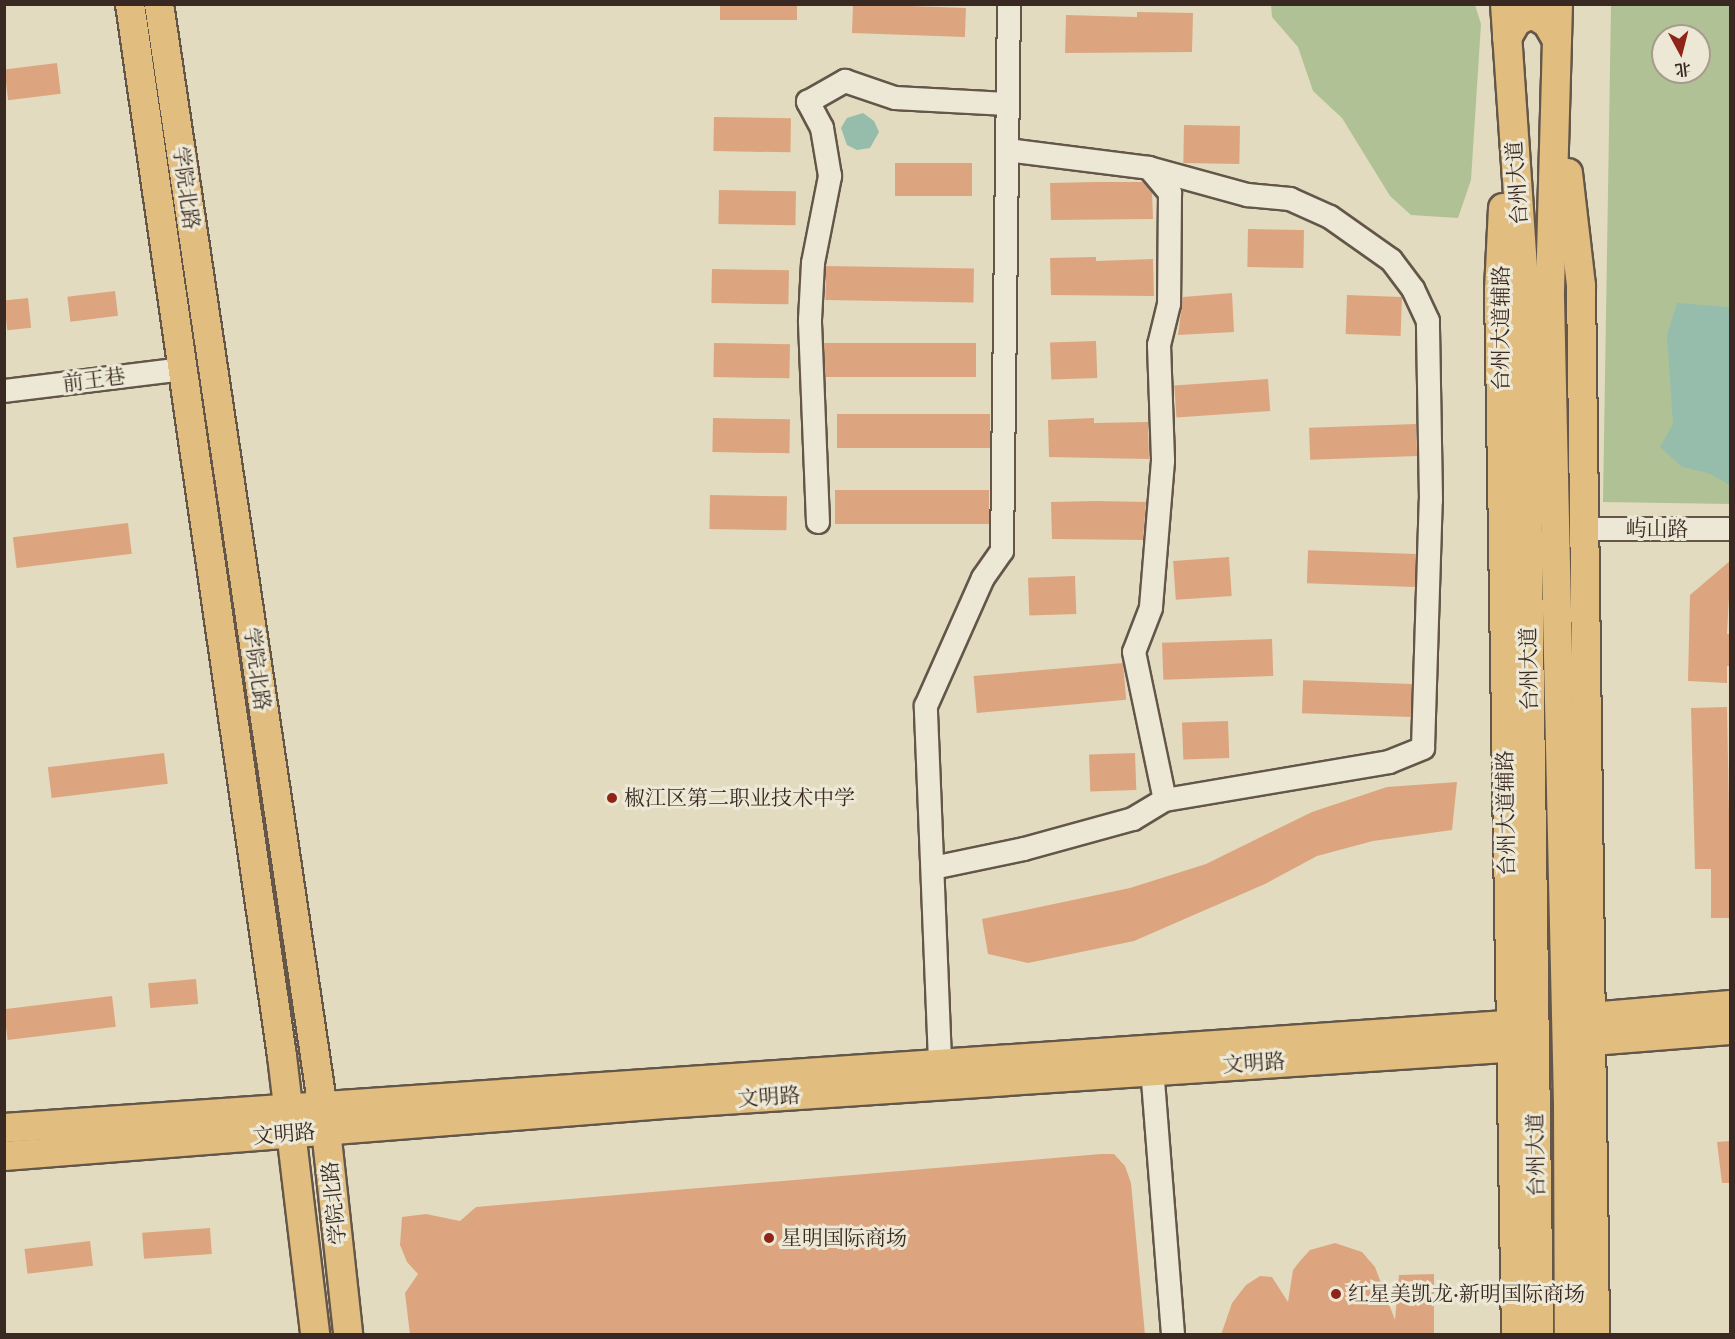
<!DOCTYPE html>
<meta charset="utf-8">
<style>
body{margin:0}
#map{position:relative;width:1735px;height:1339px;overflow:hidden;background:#e2dbbf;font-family:"Libre Caslon Text","Noto Serif SC",serif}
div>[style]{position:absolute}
.green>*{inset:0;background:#b0c195}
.water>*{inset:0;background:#96bcac}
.building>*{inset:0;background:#dca57f;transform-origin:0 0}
.roads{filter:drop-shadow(2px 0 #645649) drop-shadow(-2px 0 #645649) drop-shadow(0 2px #645649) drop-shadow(0 -2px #645649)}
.minor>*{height:22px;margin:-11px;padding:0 11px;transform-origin:11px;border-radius:11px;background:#ece8d5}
.major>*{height:28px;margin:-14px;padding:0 14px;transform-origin:14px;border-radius:14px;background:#e1be80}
.dots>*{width:16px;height:16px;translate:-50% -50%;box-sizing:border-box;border:3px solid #ece8d5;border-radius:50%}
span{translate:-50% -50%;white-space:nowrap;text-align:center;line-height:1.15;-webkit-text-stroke:6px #ece8d5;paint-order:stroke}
.street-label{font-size:21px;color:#3a2922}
.poi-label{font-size:21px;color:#3a2922}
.left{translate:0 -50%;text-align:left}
.frame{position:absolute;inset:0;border:6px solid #3a2922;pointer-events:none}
.north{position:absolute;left:1651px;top:24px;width:60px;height:60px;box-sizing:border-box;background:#ece8d5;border:2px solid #a59c8d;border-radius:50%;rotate:173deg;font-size:16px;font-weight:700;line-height:24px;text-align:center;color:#3a2922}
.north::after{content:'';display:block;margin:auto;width:21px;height:27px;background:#8f2418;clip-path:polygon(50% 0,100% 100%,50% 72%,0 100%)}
</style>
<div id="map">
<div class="green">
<i style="clip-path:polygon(1271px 5px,1475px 5px,1481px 24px,1471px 180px,1458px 218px,1411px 215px,1390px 196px,1342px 118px,1313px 91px,1298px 47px,1272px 17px)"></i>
<i style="clip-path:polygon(evenodd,1611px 5px,1730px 5px,1730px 504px,1603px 502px,1611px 5px,1663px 36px,1699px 36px,1699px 72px,1663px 72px,1663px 36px)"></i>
</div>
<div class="water">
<i style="clip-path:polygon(863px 113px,874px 121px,879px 132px,870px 148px,857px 150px,847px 145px,841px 128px,847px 118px)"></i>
<i style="clip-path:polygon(1677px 303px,1730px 307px,1730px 485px,1708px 473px,1682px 467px,1660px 447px,1673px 424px,1667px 335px)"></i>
</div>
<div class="building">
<i style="left:720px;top:4px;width:77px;height:16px"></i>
<i style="left:853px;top:4px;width:113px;height:29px;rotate:2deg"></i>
<i style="clip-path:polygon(1137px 12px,1193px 13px,1192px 52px,1065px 53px,1066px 15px,1137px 17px)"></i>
<i style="left:57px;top:63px;width:31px;height:53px;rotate:83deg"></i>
<i style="left:714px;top:117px;width:77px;height:34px;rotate:1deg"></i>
<i style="left:1184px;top:125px;width:56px;height:38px;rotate:1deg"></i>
<i style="left:895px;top:163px;width:77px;height:33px"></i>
<i style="clip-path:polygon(1096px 182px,1143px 182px,1152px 192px,1153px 219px,1051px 220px,1050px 183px)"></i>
<i style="left:719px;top:190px;width:77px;height:34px;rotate:1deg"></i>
<i style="left:1248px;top:229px;width:56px;height:38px;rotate:1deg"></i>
<i style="clip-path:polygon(1096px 257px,1096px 261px,1153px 259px,1154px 296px,1051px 295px,1050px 258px)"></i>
<i style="left:826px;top:266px;width:148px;height:34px;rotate:1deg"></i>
<i style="left:712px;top:269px;width:77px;height:34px;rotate:1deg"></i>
<i style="left:115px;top:291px;width:25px;height:48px;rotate:83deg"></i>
<i style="clip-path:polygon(1232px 293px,1234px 332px,1178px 335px,1183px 297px)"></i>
<i style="left:1347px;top:295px;width:55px;height:39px;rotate:2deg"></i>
<i style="left:28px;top:298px;width:30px;height:24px;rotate:84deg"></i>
<i style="left:1096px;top:341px;width:37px;height:46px;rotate:88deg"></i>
<i style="left:714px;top:343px;width:76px;height:34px;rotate:1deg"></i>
<i style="left:824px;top:343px;width:152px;height:34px"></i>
<i style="left:1268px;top:379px;width:32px;height:94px;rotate:86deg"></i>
<i style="left:990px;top:414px;width:34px;height:153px;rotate:90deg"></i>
<i style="left:713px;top:418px;width:77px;height:34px;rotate:1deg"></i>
<i style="clip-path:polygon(1094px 418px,1094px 423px,1148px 422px,1149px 459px,1049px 457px,1048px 420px)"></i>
<i style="left:1416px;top:424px;width:32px;height:107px;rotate:88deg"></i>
<i style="left:835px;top:490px;width:154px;height:34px"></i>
<i style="left:710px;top:495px;width:77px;height:34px;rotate:1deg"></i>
<i style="clip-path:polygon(1097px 501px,1146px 502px,1143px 540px,1052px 539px,1051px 502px)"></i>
<i style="left:128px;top:523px;width:31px;height:116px;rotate:83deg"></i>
<i style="left:1416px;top:554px;width:33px;height:108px;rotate:92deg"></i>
<i style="left:1229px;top:557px;width:39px;height:56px;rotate:86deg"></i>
<i style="clip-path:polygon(1731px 560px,1727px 634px,1731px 634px,1731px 666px,1727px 666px,1727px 683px,1688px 681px,1690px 595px)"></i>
<i style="left:1075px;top:576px;width:38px;height:47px;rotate:88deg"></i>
<i style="left:1272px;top:639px;width:37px;height:110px;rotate:88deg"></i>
<i style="left:1123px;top:663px;width:37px;height:150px;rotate:85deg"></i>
<i style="left:1412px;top:684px;width:33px;height:109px;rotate:92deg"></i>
<i style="clip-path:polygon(1727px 707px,1731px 918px,1711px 918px,1711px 869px,1695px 869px,1691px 708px)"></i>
<i style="left:1228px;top:721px;width:37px;height:46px;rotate:88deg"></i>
<i style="left:164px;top:753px;width:31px;height:117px;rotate:83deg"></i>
<i style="left:1135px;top:753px;width:37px;height:46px;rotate:88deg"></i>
<i style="clip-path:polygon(1457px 782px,1452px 830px,1373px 841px,1317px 856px,1265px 884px,1134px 941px,1028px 963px,988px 954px,982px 919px,1130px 888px,1206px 864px,1312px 812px,1387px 787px)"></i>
<i style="left:196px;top:979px;width:25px;height:48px;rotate:85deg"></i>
<i style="left:112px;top:996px;width:31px;height:109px;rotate:83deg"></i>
<i style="clip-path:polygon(1731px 1141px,1731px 1183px,1722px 1183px,1717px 1142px)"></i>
<i style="clip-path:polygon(1101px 1154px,1114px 1154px,1125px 1166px,1131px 1183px,1145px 1335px,410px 1335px,405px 1293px,418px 1274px,407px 1262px,400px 1245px,402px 1217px,426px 1214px,460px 1221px,476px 1207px)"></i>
<i style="left:210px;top:1228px;width:26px;height:68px;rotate:86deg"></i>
<i style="left:90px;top:1241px;width:25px;height:66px;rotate:83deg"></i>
<i style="clip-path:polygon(1335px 1243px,1362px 1252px,1375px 1267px,1395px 1320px,1399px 1275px,1434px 1274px,1434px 1335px,1221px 1335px,1232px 1303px,1246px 1285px,1260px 1276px,1272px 1277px,1288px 1302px,1293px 1270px,1300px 1261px,1310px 1250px)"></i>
</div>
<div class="roads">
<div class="minor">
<i style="left:1007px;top:150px;width:143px;rotate:7.2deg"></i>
<i style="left:1149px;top:168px;width:33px;rotate:50deg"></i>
<i style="left:1170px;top:193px;width:111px;rotate:90.5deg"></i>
<i style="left:1169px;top:304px;width:42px;rotate:103.7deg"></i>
<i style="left:1159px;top:345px;width:116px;rotate:88deg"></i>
<i style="left:1163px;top:461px;width:147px;rotate:94.7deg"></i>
<i style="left:1151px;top:608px;width:47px;rotate:111.1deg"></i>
<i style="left:1134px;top:652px;width:151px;rotate:78.2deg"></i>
<i style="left:4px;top:391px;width:180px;rotate:-7deg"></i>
<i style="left:818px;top:522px;width:202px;rotate:-92.3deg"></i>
<i style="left:810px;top:320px;width:57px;rotate:-87deg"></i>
<i style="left:813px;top:263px;width:89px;rotate:-78.9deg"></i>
<i style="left:830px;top:176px;width:49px;rotate:-99.5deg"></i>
<i style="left:822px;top:128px;width:30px;rotate:-118deg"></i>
<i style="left:808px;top:102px;width:43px;rotate:-29.6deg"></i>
<i style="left:845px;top:81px;width:53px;rotate:18.8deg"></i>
<i style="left:895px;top:98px;width:112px;rotate:3.1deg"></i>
<i style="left:1584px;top:529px;width:146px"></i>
<i style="left:933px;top:868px;width:93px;rotate:-11.8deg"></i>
<i style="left:1024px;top:849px;width:113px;rotate:-15.4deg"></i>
<i style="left:1133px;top:819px;width:37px;rotate:-31deg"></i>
<i style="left:1165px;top:800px;width:227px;rotate:-9.6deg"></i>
<i style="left:1389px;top:762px;width:37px;rotate:-22deg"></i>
<i style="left:1423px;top:748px;width:248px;rotate:-88.2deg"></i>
<i style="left:1431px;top:500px;width:179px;rotate:-91deg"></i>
<i style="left:1428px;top:321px;width:35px;rotate:-115deg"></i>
<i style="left:1413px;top:289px;width:36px;rotate:-127deg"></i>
<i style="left:1391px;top:260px;width:75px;rotate:-144.8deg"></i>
<i style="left:1330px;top:217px;width:44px;rotate:-155.8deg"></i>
<i style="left:1290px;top:199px;width:43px;rotate:-174.7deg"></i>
<i style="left:1247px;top:195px;width:102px;rotate:-164.6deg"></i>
<i style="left:1151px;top:1055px;width:280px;rotate:85.5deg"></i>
<i style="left:940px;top:1061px;width:355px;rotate:-92.3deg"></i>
<i style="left:926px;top:706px;width:140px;rotate:-66deg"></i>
<i style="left:983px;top:578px;width:33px;rotate:-55deg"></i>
<i style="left:1002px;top:551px;width:547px;rotate:-89.27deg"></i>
</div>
<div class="major">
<i style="left:130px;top:4px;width:1063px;rotate:81.78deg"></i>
<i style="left:282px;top:1056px;width:280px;rotate:83.2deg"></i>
<i style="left:159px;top:4px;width:1138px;rotate:81.56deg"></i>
<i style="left:326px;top:1130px;width:205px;rotate:83.8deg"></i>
<i style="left:1505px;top:4px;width:282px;rotate:86.1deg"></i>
<i style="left:1524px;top:285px;width:1049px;rotate:89.18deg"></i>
<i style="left:1558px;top:4px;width:294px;rotate:91.6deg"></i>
<i style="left:1550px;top:298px;width:803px;rotate:88.72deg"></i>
<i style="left:1568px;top:1101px;width:233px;rotate:89.8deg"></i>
<i style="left:1507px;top:38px;width:20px;rotate:-60deg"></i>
<i style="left:1517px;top:21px;width:17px;rotate:-25deg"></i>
<i style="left:1532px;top:14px;width:17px;rotate:31deg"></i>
<i style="left:1547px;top:23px;width:20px;rotate:60deg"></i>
<i style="left:1568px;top:173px;width:114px;rotate:83.4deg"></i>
<i style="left:1581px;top:286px;width:1048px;rotate:89.23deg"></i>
<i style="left:1503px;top:208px;width:83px;rotate:92.8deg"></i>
<i style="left:1499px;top:291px;width:1043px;rotate:89.07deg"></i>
<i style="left:1591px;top:1017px;width:140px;rotate:-4.9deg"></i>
<i style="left:1592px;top:1041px;width:138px;rotate:-4.6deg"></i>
<i style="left:4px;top:1128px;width:1509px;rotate:-3.92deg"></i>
<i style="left:4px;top:1156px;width:662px;rotate:-4.5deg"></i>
<i style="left:664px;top:1104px;width:872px;rotate:-3.81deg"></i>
</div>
</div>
<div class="dots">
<i style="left:612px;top:798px;background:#8f2418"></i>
<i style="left:769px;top:1238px;background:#8f2418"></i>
<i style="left:1336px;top:1294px;background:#8f2418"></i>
</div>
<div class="street-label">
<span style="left:1517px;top:183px;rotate:-94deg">台州大道</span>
<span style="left:186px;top:188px;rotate:82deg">学院北路</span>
<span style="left:1501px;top:328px;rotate:-90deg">台州大道辅路</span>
<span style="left:94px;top:380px;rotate:-7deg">前王巷</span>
<span style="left:1657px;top:529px">屿山路</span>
<span style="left:257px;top:669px;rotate:82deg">学院北路</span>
<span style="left:1529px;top:669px;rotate:-91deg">台州大道</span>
<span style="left:1506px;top:813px;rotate:-91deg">台州大道辅路</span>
<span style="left:1254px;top:1063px;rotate:-4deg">文明路</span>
<span style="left:769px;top:1097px;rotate:-4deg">文明路</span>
<span style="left:284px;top:1134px;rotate:-5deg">文明路</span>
<span style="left:1536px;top:1155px;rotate:-91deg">台州大道</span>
<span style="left:334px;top:1203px;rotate:-96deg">学院北路</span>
</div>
<div class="poi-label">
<span class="left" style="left:624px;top:798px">椒江区第二职业技术中学</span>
<span class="left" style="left:781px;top:1238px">星明国际商场</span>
<span class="left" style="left:1348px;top:1294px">红星美凯龙·新明国际商场</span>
</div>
<div class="frame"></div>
<div class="north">北</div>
</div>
